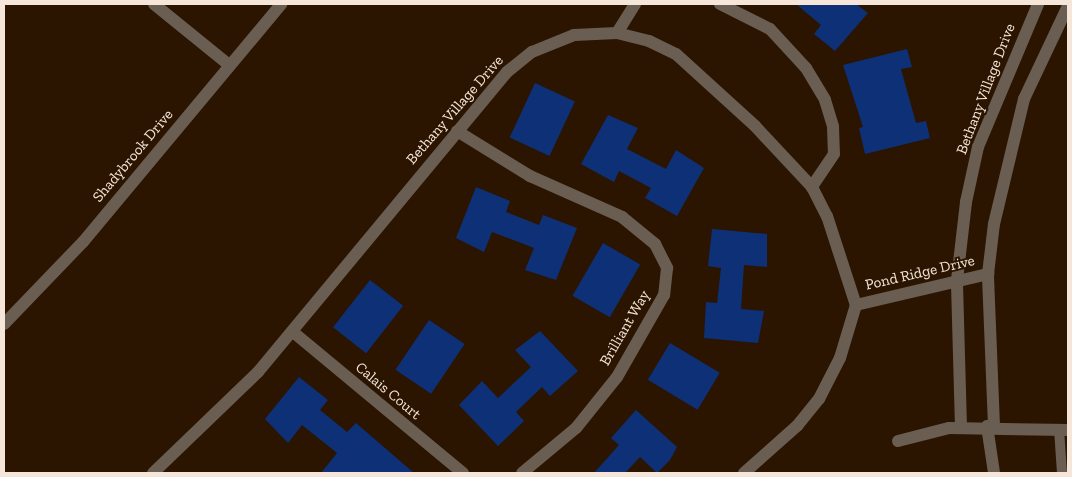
<!DOCTYPE html>
<style>
body{margin:0}
#map{position:relative;width:1072px;height:477px;overflow:hidden;background:#2b1501;font-family:"Zilla Slab",serif}
div>[style]{position:absolute}
.building>*{inset:0;background:#0d3077;transform-origin:0 0}
.service>*{height:10px;margin:-5px;padding:0 5px;transform-origin:5px;border-radius:5px;background:#6a5e53}
.minor>*{height:12px;margin:-6px;padding:0 6px;transform-origin:6px;border-radius:6px;background:#6a5e53}
span{translate:-50% -50%;white-space:nowrap;text-align:center;line-height:1.15;-webkit-text-stroke:4px #2b1501;paint-order:stroke}
.street-label{font-size:15px;color:#f6e6d9}
.frame{position:absolute;inset:0;border:5px solid #f6e6d9;pointer-events:none}
</style>
<div id="map">
<div class="building">
<i style="clip-path:polygon(796px 4px,856px 4px,868px 13px,835px 51px,814px 34px,821px 25px)"></i>
<i style="clip-path:polygon(907px 49px,912px 67px,901px 69px,916px 123px,926px 121px,930px 138px,865px 154px,859px 128px,863px 127px,843px 65px)"></i>
<i style="left:535px;top:83px;width:44px;height:60px;rotate:25deg"></i>
<i style="clip-path:polygon(608px 115px,638px 128px,627px 149px,666px 169px,676px 150px,704px 168px,677px 216px,645px 198px,651px 188px,619px 171px,614px 182px,581px 164px)"></i>
<i style="clip-path:polygon(476px 187px,510px 201px,506px 212px,539px 225px,543px 215px,577px 228px,556px 280px,525px 270px,534px 248px,492px 232px,484px 252px,456px 238px)"></i>
<i style="clip-path:polygon(712px 229px,767px 234px,767px 267px,744px 265px,741px 309px,764px 311px,758px 343px,704px 338px,706px 302px,717px 303px,721px 268px,708px 266px)"></i>
<i style="left:603px;top:243px;width:43px;height:61px;rotate:30deg"></i>
<i style="left:370px;top:280px;width:42px;height:60px;rotate:38deg"></i>
<i style="left:429px;top:320px;width:43px;height:60px;rotate:34deg"></i>
<i style="clip-path:polygon(540px 331px,578px 371px,550px 396px,542px 387px,516px 412px,524px 421px,498px 446px,459px 405px,482px 381px,498px 398px,531px 367px,515px 350px)"></i>
<i style="left:670px;top:343px;width:58px;height:43px;rotate:31deg"></i>
<i style="clip-path:polygon(299px 377px,328px 400px,320px 410px,347px 432px,356px 423px,414px 473px,321px 473px,337px 453px,302px 425px,288px 443px,265px 419px)"></i>
<i style="clip-path:polygon(636px 410px,677px 447px,670px 460px,657px 473px,640px 457px,625px 473px,594px 473px,619px 445px,611px 438px)"></i>
</div>
<div class="service">
<i style="left:1059px;top:429px;width:44px;rotate:86.1deg"></i>
</div>
<div class="minor">
<i style="left:154px;top:4px;width:97px;rotate:39.1deg"></i>
<i style="left:720px;top:4px;width:56px;rotate:26.6deg"></i>
<i style="left:770px;top:29px;width:53px;rotate:47.3deg"></i>
<i style="left:806px;top:68px;width:37px;rotate:59deg"></i>
<i style="left:825px;top:100px;width:28px;rotate:73deg"></i>
<i style="left:833px;top:127px;width:27px;rotate:88deg"></i>
<i style="left:834px;top:154px;width:40px;rotate:124deg"></i>
<i style="left:617px;top:33px;width:34px;rotate:-58deg"></i>
<i style="left:457px;top:131px;width:86px;rotate:31.7deg"></i>
<i style="left:530px;top:176px;width:101px;rotate:24deg"></i>
<i style="left:622px;top:217px;width:43px;rotate:39.3deg"></i>
<i style="left:655px;top:244px;width:27px;rotate:63deg"></i>
<i style="left:667px;top:268px;width:27px;rotate:96deg"></i>
<i style="left:664px;top:295px;width:95px;rotate:119.8deg"></i>
<i style="left:617px;top:377px;width:65px;rotate:128.8deg"></i>
<i style="left:576px;top:428px;width:70px;rotate:140.2deg"></i>
<i style="left:4px;top:324px;width:114px;rotate:-46.1deg"></i>
<i style="left:83px;top:242px;width:310px;rotate:-50.2deg"></i>
<i style="left:293px;top:332px;width:221px;rotate:39.7deg"></i>
<i style="left:987px;top:426px;width:48px;rotate:81.5deg"></i>
<i style="left:994px;top:426px;width:152px;rotate:-92.3deg"></i>
<i style="left:988px;top:274px;width:50px;rotate:-83.2deg"></i>
<i style="left:994px;top:224px;width:129px;rotate:-76.5deg"></i>
<i style="left:1024px;top:99px;width:103px;rotate:-64.7deg"></i>
<i style="left:961px;top:427px;width:147px;rotate:-91.6deg"></i>
<i style="left:957px;top:280px;width:79px;rotate:-83.4deg"></i>
<i style="left:966px;top:202px;width:56px;rotate:-77.7deg"></i>
<i style="left:978px;top:147px;width:155px;rotate:-67.2deg"></i>
<i style="left:898px;top:441px;width:53px;rotate:-14.3deg"></i>
<i style="left:949px;top:428px;width:119px;rotate:1deg"></i>
<i style="left:153px;top:473px;width:146px;rotate:-43.9deg"></i>
<i style="left:258px;top:372px;width:390px;rotate:-50.3deg"></i>
<i style="left:507px;top:72px;width:32px;rotate:-39deg"></i>
<i style="left:532px;top:52px;width:45px;rotate:-22deg"></i>
<i style="left:574px;top:35px;width:43px;rotate:-2.7deg"></i>
<i style="left:617px;top:33px;width:33px;rotate:14deg"></i>
<i style="left:649px;top:41px;width:30px;rotate:26deg"></i>
<i style="left:676px;top:54px;width:107px;rotate:42.3deg"></i>
<i style="left:755px;top:126px;width:83px;rotate:46.9deg"></i>
<i style="left:812px;top:187px;width:33px;rotate:63deg"></i>
<i style="left:827px;top:216px;width:94px;rotate:72deg"></i>
<i style="left:744px;top:473px;width:71px;rotate:-41.6deg"></i>
<i style="left:797px;top:426px;width:35px;rotate:-51deg"></i>
<i style="left:819px;top:399px;width:46px;rotate:-62.9deg"></i>
<i style="left:840px;top:358px;width:55px;rotate:-73.2deg"></i>
<i style="left:856px;top:305px;width:136px;rotate:-13.2deg"></i>
</div>
<div class="street-label">
<span style="left:986px;top:89px;rotate:-69deg">Bethany Village Drive</span>
<span style="left:455px;top:110px;rotate:-49deg">Bethany Village Drive</span>
<span style="left:133px;top:156px;rotate:-50deg">Shadybrook Drive</span>
<span style="left:920px;top:273px;rotate:-13deg">Pond Ridge Drive</span>
<span style="left:625px;top:328px;rotate:-60deg">Brilliant Way</span>
<span style="left:388px;top:391px;rotate:40deg">Calais Court</span>
</div>
<div class="frame"></div>
</div>
